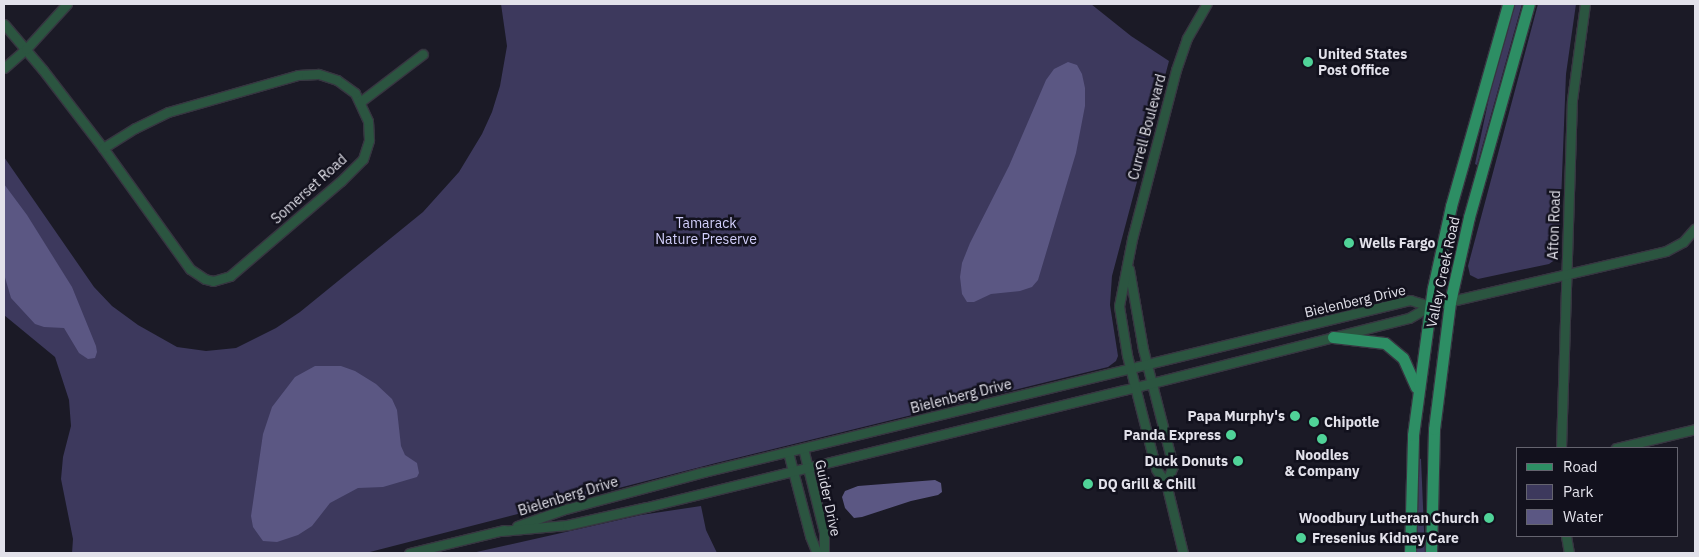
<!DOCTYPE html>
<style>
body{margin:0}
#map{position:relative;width:1699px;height:557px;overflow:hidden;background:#1b1a26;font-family:"IBM Plex Sans",sans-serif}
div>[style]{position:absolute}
.green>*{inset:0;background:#3d395d}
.water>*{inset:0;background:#5b5783}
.roads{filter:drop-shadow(1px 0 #373641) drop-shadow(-1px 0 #373641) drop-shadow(0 1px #373641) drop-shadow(0 -1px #373641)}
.minor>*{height:9px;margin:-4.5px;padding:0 4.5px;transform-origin:4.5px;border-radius:4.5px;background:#2b5540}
.major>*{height:11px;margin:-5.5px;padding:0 5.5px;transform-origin:5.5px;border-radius:5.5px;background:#2d8e64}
.dots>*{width:14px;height:14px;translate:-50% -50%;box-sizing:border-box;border:2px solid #12111d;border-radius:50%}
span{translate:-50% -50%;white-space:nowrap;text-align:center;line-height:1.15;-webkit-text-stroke:5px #12111d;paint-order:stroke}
.poi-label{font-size:14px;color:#e2e1ea;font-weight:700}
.left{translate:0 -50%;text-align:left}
.right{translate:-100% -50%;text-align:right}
.street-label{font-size:14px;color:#e2e1ea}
.park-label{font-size:14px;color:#d2cffb}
.frame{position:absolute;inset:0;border:5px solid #e2e1ea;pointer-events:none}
.legend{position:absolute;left:1516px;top:447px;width:162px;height:90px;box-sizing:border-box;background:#12111d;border:1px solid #65646f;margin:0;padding:6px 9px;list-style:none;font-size:15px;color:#e2e1ea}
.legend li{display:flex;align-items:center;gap:10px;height:25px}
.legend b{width:25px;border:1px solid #65646f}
</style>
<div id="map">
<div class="green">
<i style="clip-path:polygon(501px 4px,1091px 4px,1131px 36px,1169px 61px,1112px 276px,1110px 305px,1118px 356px,1116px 361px,1108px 367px,716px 463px,366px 553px,72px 553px,73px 539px,61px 479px,63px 457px,71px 426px,69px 400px,55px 357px,4px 315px,4px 157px,94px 287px,112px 306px,138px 325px,177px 347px,206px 351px,236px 348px,276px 328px,300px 312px,423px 212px,459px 172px,482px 134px,492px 112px,500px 86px,507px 46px)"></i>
<i style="clip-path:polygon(1514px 4px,1522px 4px,1477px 165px,1475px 164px,1491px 88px)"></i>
<i style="clip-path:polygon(1538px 4px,1576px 4px,1566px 74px,1559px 252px,1556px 259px,1549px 264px,1478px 279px,1470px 275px,1468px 266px)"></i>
<i style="clip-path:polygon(1418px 458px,1421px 459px,1425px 553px,1416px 553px)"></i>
<i style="clip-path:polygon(701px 506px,706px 530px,717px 553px,472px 553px,641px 515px)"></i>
</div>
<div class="water">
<i style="clip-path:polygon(1068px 62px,1077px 65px,1082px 74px,1085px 88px,1085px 106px,1076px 153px,1038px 280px,1032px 287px,1020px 291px,991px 294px,974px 302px,967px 302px,962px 294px,960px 277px,962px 263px,970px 243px,1009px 166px,1046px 80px,1054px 69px)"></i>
<i style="clip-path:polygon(4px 184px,27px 215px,72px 287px,96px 346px,97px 352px,95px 358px,88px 359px,79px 353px,64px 328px,44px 327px,35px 324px,11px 298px,4px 274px)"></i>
<i style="clip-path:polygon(315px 366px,341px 366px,355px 371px,376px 384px,392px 399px,397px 410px,401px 446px,405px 455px,417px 463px,419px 473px,417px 477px,383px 487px,358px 488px,330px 503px,312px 526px,298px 535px,277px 542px,263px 541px,253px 527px,251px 516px,263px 434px,272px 407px,295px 377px)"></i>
<i style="clip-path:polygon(935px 480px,941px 483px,942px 492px,938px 495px,911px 501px,862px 517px,854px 518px,845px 508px,842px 497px,845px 491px,858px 486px)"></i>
</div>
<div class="roads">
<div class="minor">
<i style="left:4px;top:24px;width:60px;rotate:49.7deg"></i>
<i style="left:43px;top:70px;width:98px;rotate:52.4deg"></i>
<i style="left:103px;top:148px;width:149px;rotate:54.3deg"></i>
<i style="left:190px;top:269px;width:18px;rotate:34deg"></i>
<i style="left:205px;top:279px;width:8px;rotate:14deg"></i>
<i style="left:213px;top:281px;width:18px;rotate:-16deg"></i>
<i style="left:230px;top:276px;width:146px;rotate:-40.6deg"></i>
<i style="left:341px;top:181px;width:31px;rotate:-45deg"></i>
<i style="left:363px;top:159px;width:20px;rotate:-72deg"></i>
<i style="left:369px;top:140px;width:19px;rotate:-93deg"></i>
<i style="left:368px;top:121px;width:31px;rotate:-115deg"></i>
<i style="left:355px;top:93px;width:22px;rotate:-144deg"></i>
<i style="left:337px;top:80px;width:20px;rotate:-162deg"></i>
<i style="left:318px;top:74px;width:20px;rotate:177deg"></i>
<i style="left:298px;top:75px;width:135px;rotate:164.1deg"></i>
<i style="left:168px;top:112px;width:37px;rotate:154deg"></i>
<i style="left:135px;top:128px;width:38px;rotate:148deg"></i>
<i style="left:4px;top:68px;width:29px;rotate:-41deg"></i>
<i style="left:26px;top:49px;width:61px;rotate:-47.7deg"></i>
<i style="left:360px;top:102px;width:79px;rotate:-37.3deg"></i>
<i style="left:1129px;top:269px;width:81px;rotate:80.1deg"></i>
<i style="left:1143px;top:349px;width:121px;rotate:75.6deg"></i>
<i style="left:1173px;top:466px;width:18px;rotate:112deg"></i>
<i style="left:803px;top:448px;width:87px;rotate:76deg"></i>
<i style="left:824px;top:532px;width:21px;rotate:90deg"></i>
<i style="left:1561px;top:448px;width:348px;rotate:-88.2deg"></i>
<i style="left:1572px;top:100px;width:97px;rotate:-82.3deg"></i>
<i style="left:1616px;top:448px;width:81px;rotate:-13.5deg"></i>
<i style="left:788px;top:452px;width:87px;rotate:75.3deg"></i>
<i style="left:810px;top:536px;width:18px;rotate:68deg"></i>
<i style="left:517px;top:526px;width:48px;rotate:-19.6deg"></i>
<i style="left:562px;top:510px;width:147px;rotate:-15deg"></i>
<i style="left:704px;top:472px;width:727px;rotate:-13.69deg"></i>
<i style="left:1410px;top:300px;width:21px;rotate:17deg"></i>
<i style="left:501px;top:531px;width:66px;rotate:-5.2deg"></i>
<i style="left:567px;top:525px;width:82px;rotate:-12.7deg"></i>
<i style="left:647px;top:507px;width:491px;rotate:-13.8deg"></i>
<i style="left:1124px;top:390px;width:294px;rotate:-14.2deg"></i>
<i style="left:1409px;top:318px;width:24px;rotate:-30deg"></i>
<i style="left:1430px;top:306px;width:242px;rotate:-13.1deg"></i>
<i style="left:1666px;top:251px;width:19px;rotate:-28deg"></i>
<i style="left:1683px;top:242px;width:18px;rotate:-49deg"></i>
<i style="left:1566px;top:536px;width:17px;rotate:80deg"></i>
<i style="left:409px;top:553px;width:98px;rotate:-13.6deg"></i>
<i style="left:1183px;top:553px;width:72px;rotate:-103.7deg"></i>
<i style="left:1166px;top:483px;width:17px;rotate:-126deg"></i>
<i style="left:1156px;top:469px;width:118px;rotate:-104.3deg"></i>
<i style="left:1127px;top:355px;width:50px;rotate:-99.3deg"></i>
<i style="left:1119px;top:306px;width:68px;rotate:-79deg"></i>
<i style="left:1132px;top:239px;width:175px;rotate:-75.4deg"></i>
<i style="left:1176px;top:70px;width:34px;rotate:-71deg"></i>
<i style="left:1187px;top:38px;width:39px;rotate:-60deg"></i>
</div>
<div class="major">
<i style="left:1333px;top:337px;width:52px;rotate:6.6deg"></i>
<i style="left:1385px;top:343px;width:23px;rotate:40deg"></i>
<i style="left:1403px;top:358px;width:32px;rotate:66deg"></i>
<i style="left:1410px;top:553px;width:118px;rotate:-88.5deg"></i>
<i style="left:1413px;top:435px;width:148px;rotate:-82.3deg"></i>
<i style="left:1433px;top:288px;width:84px;rotate:-77.6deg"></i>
<i style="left:1451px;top:206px;width:210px;rotate:-74.2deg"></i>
<i style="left:1431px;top:553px;width:124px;rotate:-88.6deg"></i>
<i style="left:1434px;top:429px;width:128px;rotate:-82.8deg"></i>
<i style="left:1450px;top:302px;width:87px;rotate:-77.4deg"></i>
<i style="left:1469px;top:217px;width:221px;rotate:-74.3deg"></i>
</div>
</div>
<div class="dots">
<i style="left:1308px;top:62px;background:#50d398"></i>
<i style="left:1349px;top:243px;background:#50d398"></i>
<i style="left:1295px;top:416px;background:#50d398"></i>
<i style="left:1314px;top:422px;background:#50d398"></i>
<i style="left:1231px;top:435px;background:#50d398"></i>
<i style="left:1322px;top:439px;background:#50d398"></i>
<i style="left:1238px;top:461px;background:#50d398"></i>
<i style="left:1088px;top:484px;background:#50d398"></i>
<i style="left:1489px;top:518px;background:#50d398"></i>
<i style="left:1301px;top:538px;background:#50d398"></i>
</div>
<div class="poi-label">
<span class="left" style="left:1318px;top:62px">United States<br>Post Office</span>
<span class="left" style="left:1359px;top:243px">Wells Fargo</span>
<span class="right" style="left:1285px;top:416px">Papa Murphy's</span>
<span class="left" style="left:1324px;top:422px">Chipotle</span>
<span class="right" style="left:1221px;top:435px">Panda Express</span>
<span style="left:1322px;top:463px">Noodles<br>&amp; Company</span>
<span class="right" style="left:1228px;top:461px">Duck Donuts</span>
<span class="left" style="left:1098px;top:484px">DQ Grill &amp; Chill</span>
<span class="right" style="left:1479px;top:518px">Woodbury Lutheran Church</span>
<span class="left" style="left:1312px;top:538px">Fresenius Kidney Care</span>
</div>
<div class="street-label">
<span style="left:1147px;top:127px;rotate:-75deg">Currell Boulevard</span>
<span style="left:309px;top:189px;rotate:-42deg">Somerset Road</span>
<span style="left:1554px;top:225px;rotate:-88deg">Afton Road</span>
<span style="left:1443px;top:272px;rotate:-78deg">Valley Creek Road</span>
<span style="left:1355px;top:301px;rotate:-13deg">Bielenberg Drive</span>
<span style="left:961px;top:396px;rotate:-14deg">Bielenberg Drive</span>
<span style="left:568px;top:496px;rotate:-17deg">Bielenberg Drive</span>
<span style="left:828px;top:498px;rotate:78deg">Guider Drive</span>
</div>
<div class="park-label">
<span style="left:706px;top:231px">Tamarack<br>Nature Preserve</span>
</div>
<div class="frame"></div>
<ul class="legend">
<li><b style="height:6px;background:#2d8e64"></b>Road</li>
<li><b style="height:14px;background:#3d395d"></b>Park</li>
<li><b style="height:14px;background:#5b5783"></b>Water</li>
</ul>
</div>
